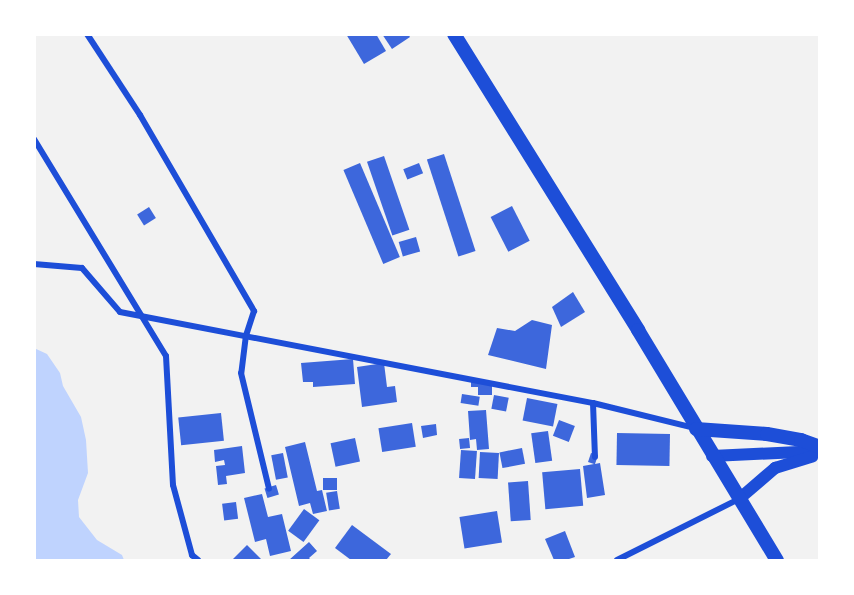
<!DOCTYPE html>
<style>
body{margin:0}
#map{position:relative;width:854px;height:595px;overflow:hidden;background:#f2f2f2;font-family:Karla,sans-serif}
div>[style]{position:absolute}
.water>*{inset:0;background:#bfd3fe}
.building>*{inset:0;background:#3d67dc;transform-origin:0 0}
.minor>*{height:6px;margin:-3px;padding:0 3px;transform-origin:3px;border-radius:3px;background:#1d4ed8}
.secondary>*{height:12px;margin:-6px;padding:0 6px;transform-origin:6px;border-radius:6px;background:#1d4ed8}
.primary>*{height:14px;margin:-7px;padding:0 7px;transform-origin:7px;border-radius:7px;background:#1d4ed8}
span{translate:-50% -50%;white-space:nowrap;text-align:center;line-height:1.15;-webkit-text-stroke:4.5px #fff;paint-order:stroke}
.frame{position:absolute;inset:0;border:36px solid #fff;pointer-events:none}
</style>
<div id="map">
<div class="water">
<i style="clip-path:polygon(34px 348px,47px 354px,60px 373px,63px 386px,81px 417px,86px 440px,88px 473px,78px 500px,79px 517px,97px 540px,122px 555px,124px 560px,35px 560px)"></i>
</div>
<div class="building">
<i style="clip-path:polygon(346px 34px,376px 34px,386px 51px,364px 64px)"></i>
<i style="clip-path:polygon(382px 34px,408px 34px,410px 37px,392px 49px)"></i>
<i style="left:444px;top:154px;width:102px;height:18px;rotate:72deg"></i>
<i style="left:384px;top:156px;width:78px;height:18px;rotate:71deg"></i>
<i style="left:360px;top:163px;width:102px;height:18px;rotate:67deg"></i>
<i style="left:419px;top:163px;width:11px;height:17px;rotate:68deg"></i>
<i style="left:512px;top:206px;width:39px;height:24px;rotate:63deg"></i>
<i style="left:149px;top:207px;width:13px;height:14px;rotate:58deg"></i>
<i style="left:416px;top:237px;width:15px;height:18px;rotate:74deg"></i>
<i style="clip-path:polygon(573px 292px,585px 312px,561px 327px,552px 307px)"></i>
<i style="clip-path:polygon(532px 320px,552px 325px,546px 369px,488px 355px,497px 328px,515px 331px)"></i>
<i style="clip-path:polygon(353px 359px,355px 384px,313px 387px,313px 382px,303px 382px,301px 363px)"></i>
<i style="clip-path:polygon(384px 363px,387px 387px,395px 386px,397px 402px,362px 407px,357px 367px)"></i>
<i style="clip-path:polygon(471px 381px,492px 381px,492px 395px,478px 395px,478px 387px,471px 387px)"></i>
<i style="left:462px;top:394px;width:18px;height:9px;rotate:9deg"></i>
<i style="left:494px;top:395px;width:15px;height:14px;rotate:11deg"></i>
<i style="left:527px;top:398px;width:31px;height:23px;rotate:11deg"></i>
<i style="clip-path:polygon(486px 410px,489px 449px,477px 450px,476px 439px,470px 440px,468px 411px)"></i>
<i style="left:221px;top:413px;width:28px;height:43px;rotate:84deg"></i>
<i style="left:559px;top:420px;width:17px;height:17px;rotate:21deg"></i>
<i style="left:412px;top:423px;width:24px;height:34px;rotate:81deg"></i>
<i style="clip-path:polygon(436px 424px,437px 435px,423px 438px,421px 426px)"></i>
<i style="left:548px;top:431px;width:30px;height:17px;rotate:82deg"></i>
<i style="left:617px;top:433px;width:53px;height:32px;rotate:1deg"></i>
<i style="left:355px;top:438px;width:24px;height:25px;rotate:78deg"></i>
<i style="left:469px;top:438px;width:10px;height:10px;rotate:84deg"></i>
<i style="clip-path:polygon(305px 442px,317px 491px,322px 490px,327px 511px,313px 514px,310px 503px,299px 506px,285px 447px)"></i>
<i style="clip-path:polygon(242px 446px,245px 473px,226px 476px,227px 484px,218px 485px,216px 466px,225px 465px,224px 460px,215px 462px,214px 450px)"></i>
<i style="left:522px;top:448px;width:16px;height:23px;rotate:79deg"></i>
<i style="left:461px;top:450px;width:16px;height:28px;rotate:4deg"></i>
<i style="left:480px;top:452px;width:19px;height:26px;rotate:3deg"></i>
<i style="left:283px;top:453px;width:25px;height:12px;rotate:79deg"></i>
<i style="clip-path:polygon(591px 453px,598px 455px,595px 464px,600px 463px,605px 495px,587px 498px,583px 466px,594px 464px,588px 462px)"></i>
<i style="left:580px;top:469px;width:37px;height:38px;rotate:85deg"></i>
<i style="left:337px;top:478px;width:12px;height:14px;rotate:90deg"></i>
<i style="left:528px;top:481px;width:39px;height:20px;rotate:86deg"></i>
<i style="left:276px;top:485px;width:10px;height:12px;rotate:73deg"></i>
<i style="left:337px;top:491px;width:18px;height:11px;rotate:81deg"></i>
<i style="clip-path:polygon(262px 494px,268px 517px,282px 514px,291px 551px,270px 556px,266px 539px,255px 542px,244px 498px)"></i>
<i style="left:236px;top:502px;width:17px;height:14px;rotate:83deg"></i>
<i style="left:304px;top:509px;width:19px;height:27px;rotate:36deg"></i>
<i style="left:497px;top:511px;width:32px;height:38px;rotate:81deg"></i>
<i style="clip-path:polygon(352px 525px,391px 554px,386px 560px,351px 560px,335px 548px)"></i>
<i style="clip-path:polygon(565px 531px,575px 557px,566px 560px,554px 560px,545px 539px)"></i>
<i style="clip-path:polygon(309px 542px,317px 551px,309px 558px,311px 560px,289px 560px)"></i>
<i style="clip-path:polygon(247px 545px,262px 560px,232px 560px)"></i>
</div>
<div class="minor">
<i style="left:87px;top:34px;width:97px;rotate:56.8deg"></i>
<i style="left:140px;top:115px;width:227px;rotate:59.8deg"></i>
<i style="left:254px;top:311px;width:25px;rotate:108deg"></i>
<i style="left:246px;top:335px;width:38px;rotate:97deg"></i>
<i style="left:241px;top:373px;width:119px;rotate:76.4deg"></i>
<i style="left:34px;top:139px;width:254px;rotate:58.7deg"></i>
<i style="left:166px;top:356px;width:129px;rotate:86.9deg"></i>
<i style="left:173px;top:485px;width:73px;rotate:74.8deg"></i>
<i style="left:192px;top:555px;width:8px;rotate:40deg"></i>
<i style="left:34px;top:264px;width:48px;rotate:4.8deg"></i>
<i style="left:82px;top:268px;width:58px;rotate:49.2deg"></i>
<i style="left:120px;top:312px;width:482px;rotate:10.9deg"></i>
<i style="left:593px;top:403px;width:105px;rotate:13.8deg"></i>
<i style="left:593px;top:403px;width:54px;rotate:87.9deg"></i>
<i style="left:617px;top:560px;width:136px;rotate:-26.6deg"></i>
</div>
<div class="secondary">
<i style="left:712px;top:456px;width:108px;rotate:-2.7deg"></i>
<i style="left:739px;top:499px;width:48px;rotate:-40.7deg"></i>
<i style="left:775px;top:468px;width:39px;rotate:-17deg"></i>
</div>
<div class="primary">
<i style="left:454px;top:34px;width:349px;rotate:58.1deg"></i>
<i style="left:638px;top:330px;width:269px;rotate:58.9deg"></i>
<i style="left:696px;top:429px;width:71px;rotate:4deg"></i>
<i style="left:767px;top:434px;width:35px;rotate:10deg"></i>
<i style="left:801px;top:440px;width:20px;rotate:20deg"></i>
</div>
<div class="frame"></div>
</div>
